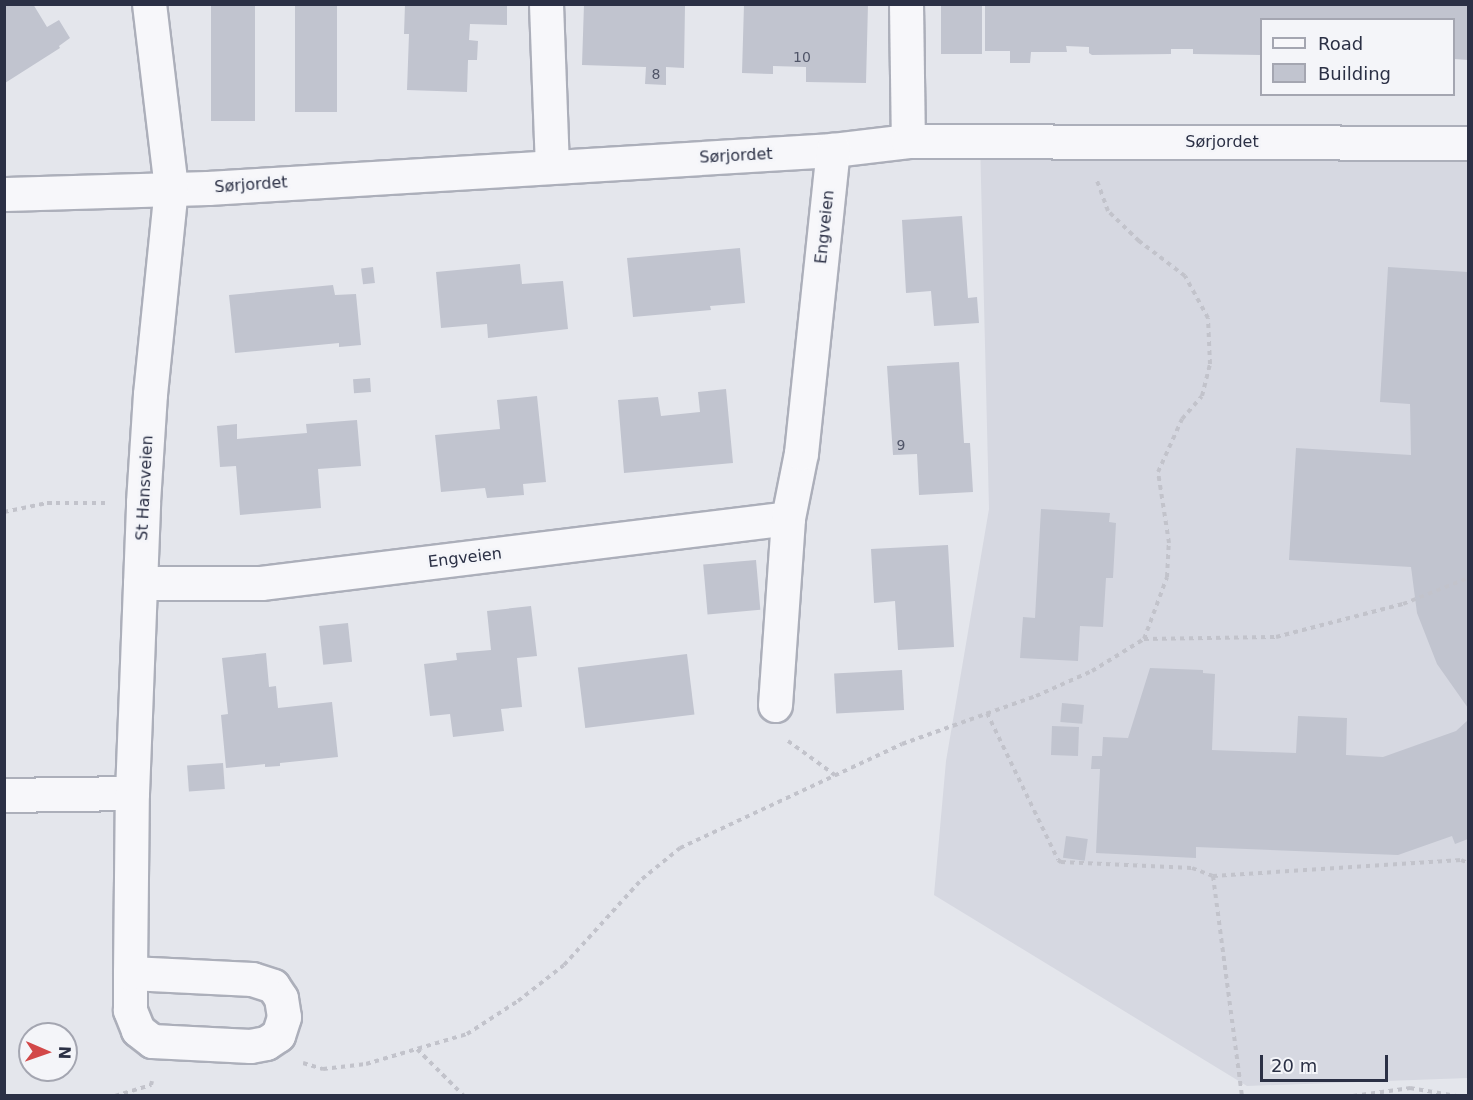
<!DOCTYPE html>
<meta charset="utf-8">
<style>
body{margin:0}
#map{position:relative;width:1473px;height:1100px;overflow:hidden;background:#e4e6ec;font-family:"DejaVu Sans",sans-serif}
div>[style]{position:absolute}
.built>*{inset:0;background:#d6d8e1}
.building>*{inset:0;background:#c1c4cf;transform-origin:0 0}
.path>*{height:4px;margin-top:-2px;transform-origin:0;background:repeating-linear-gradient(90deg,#c2c3cb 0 4.5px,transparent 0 9px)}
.roads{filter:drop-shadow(2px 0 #acafba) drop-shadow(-2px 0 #acafba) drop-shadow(0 2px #acafba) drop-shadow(0 -2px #acafba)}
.minor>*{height:33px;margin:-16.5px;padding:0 16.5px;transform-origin:16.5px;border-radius:16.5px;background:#f7f7fa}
span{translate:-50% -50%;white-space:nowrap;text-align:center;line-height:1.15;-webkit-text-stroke:5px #f4f5f9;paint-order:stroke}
.number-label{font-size:14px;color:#505568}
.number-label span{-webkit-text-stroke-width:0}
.street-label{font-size:16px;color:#2b3045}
.frame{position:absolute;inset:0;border:6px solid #2b3045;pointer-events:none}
.legend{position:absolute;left:1260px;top:18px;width:195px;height:78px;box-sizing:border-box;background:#f4f5f9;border:2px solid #a4a6b1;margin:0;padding:8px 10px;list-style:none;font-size:18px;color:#2b3045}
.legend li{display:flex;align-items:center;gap:12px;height:30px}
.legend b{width:30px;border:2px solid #a4a6b1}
.north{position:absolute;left:18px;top:1022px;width:60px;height:60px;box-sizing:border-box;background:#f4f5f9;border:2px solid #a4a6b1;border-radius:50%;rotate:92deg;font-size:16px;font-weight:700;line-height:24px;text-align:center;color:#2b3045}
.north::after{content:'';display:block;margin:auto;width:21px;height:27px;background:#d24849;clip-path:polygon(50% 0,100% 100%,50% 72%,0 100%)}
.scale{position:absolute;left:1260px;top:1055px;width:128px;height:27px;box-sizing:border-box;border:3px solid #2b3045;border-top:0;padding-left:8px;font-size:18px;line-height:21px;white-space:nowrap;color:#2b3045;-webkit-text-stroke:4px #f4f5f9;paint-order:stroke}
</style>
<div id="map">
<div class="built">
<i style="clip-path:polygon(980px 140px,1468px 143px,1468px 1078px,1247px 1086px,934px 895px,946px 761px,989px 509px)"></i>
</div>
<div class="building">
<i style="clip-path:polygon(5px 4px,33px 4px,47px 27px,59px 20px,70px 38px,59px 46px,60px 48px,5px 83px)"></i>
<i style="left:295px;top:4px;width:42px;height:108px"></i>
<i style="clip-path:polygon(405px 4px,507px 4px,507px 25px,470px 24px,469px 40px,478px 41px,477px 60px,468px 60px,467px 92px,407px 90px,409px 34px,404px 34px)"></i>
<i style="clip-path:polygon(584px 4px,685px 6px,684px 68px,666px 67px,666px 85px,645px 84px,646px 67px,582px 65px)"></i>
<i style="clip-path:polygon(744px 4px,868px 4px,866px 83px,806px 82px,806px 67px,773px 66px,773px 74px,742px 73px)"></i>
<i style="left:941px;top:4px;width:41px;height:50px"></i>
<i style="clip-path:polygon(985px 4px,1468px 4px,1468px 60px,1454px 59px,1454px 20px,1262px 20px,1262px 55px,1193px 54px,1193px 49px,1171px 49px,1171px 54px,1092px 55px,1089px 53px,1089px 47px,1066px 46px,1067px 52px,1031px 52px,1030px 63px,1010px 63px,1010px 51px,985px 51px)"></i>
<i style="left:211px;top:5px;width:44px;height:116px"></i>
<i style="clip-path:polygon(962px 216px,968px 298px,977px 297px,979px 323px,934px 326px,931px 291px,906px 293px,902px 220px)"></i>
<i style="clip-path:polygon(740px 248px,745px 303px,710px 306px,711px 310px,633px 317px,627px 258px)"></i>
<i style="clip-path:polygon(520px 264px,522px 284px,563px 281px,568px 329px,488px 338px,487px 324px,441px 328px,436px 272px)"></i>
<i style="left:373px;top:267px;width:16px;height:12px;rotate:83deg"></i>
<i style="clip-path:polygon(1388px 267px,1468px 272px,1468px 708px,1437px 664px,1417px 613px,1411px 567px,1289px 560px,1296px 448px,1411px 455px,1410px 404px,1380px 402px)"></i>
<i style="clip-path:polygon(333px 285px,335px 295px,356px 294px,361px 345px,339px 347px,339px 343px,235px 353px,229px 295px)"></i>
<i style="clip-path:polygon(959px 362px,964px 443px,970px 443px,973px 492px,919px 495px,917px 454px,893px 455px,887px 366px)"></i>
<i style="left:370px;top:378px;width:14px;height:17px;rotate:86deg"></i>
<i style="clip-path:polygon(726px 389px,733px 463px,624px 473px,618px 400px,658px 397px,661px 416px,700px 412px,698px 392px)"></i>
<i style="clip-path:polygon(537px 396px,546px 482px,523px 484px,524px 495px,487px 498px,485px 488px,441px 492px,435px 435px,500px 429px,497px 400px)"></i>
<i style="clip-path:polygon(357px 420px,361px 466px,318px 469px,321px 508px,240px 515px,236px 466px,220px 467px,217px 426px,237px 424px,237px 439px,307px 433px,306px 424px)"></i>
<i style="clip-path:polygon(1041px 509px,1110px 513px,1109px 522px,1116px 523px,1113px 578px,1106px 578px,1103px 627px,1080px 626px,1078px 661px,1020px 658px,1023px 617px,1035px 618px)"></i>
<i style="clip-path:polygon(948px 545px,954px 647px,898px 650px,895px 601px,874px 603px,871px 549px)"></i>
<i style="left:756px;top:560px;width:50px;height:53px;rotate:85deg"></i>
<i style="clip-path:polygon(531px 606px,537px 656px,517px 658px,522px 707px,501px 709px,504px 731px,453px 737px,450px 714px,430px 716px,424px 664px,457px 660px,456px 653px,491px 650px,487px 611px)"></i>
<i style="left:348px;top:623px;width:39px;height:29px;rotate:84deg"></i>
<i style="clip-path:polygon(266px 653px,269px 687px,276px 686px,278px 708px,332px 702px,338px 757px,280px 763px,280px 766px,265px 767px,265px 764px,226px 768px,221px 715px,228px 714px,222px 658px)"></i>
<i style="left:687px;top:654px;width:61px;height:110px;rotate:83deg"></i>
<i style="clip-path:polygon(1150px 668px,1203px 670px,1203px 673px,1215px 674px,1212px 750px,1296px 753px,1298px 716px,1347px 718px,1346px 755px,1383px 757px,1456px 731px,1468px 720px,1468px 839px,1455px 844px,1452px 836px,1398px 855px,1196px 847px,1196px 858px,1096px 853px,1100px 769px,1091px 769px,1092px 756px,1102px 756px,1103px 737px,1128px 738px)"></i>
<i style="left:902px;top:670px;width:40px;height:68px;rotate:87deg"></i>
<i style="left:1062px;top:703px;width:22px;height:19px;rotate:5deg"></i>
<i style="left:1052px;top:726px;width:27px;height:29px;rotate:2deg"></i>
<i style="left:223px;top:763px;width:26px;height:36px;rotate:86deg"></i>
<i style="left:1066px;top:836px;width:22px;height:22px;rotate:8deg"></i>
</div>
<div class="path">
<i style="left:4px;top:512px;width:44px;rotate:-11.8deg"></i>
<i style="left:47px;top:503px;width:58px"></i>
<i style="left:1144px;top:639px;width:132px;rotate:-0.9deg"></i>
<i style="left:1276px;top:637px;width:131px;rotate:-14.6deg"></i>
<i style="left:1403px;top:604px;width:70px;rotate:-21.8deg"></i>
<i style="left:987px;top:713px;width:163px;rotate:64.2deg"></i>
<i style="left:1058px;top:860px;width:4px;rotate:34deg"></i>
<i style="left:1061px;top:862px;width:131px;rotate:2.6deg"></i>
<i style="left:1192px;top:868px;width:22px;rotate:21deg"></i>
<i style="left:1213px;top:876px;width:249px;rotate:-3.7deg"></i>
<i style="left:1461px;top:860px;width:8px;rotate:23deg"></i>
<i style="left:788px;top:741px;width:58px;rotate:35.9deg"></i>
<i style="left:1213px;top:876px;width:222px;rotate:82.5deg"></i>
<i style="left:417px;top:1049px;width:66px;rotate:45deg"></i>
<i style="left:303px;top:1063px;width:21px;rotate:17deg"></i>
<i style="left:323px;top:1069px;width:43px;rotate:-6.6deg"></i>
<i style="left:366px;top:1064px;width:105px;rotate:-16.5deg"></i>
<i style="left:467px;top:1034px;width:61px;rotate:-32.9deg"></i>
<i style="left:518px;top:1001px;width:58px;rotate:-38deg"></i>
<i style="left:564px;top:965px;width:116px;rotate:-47.8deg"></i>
<i style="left:642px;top:879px;width:49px;rotate:-39.2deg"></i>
<i style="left:680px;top:848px;width:245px;rotate:-25.1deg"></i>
<i style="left:902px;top:744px;width:142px;rotate:-19.7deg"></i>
<i style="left:1036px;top:696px;width:61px;rotate:-24.1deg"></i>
<i style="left:1092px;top:671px;width:61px;rotate:-31.6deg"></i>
<i style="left:1144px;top:639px;width:66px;rotate:-69.6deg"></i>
<i style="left:1167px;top:577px;width:34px;rotate:-87deg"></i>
<i style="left:1169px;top:543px;width:72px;rotate:-98.8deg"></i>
<i style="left:1158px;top:472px;width:58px;rotate:-65.6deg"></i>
<i style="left:1182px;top:419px;width:30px;rotate:-49deg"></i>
<i style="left:1202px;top:396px;width:33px;rotate:-76deg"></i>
<i style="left:1210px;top:364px;width:46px;rotate:-92.5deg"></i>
<i style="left:1208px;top:318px;width:48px;rotate:-118.7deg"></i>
<i style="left:1185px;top:276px;width:58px;rotate:-142.7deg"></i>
<i style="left:1139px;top:241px;width:43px;rotate:-135.9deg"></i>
<i style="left:1108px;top:211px;width:32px;rotate:-110deg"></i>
<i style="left:115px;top:1096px;width:38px;rotate:-17deg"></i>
<i style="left:151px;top:1085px;width:4px;rotate:-76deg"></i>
<i style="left:1353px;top:1096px;width:58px;rotate:-8deg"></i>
<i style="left:1410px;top:1088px;width:47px;rotate:9.9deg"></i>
</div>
<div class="roads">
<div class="minor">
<i style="left:546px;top:4px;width:162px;rotate:87.9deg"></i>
<i style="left:906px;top:4px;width:137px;rotate:89.2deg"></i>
<i style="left:4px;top:194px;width:204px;rotate:-1.7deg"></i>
<i style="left:208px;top:188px;width:626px;rotate:-3.48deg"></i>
<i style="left:833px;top:150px;width:76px;rotate:-6.8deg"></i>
<i style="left:908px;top:141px;width:560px;rotate:0.2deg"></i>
<i style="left:140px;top:583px;width:121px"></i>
<i style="left:261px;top:583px;width:531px;rotate:-7.03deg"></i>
<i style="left:775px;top:705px;width:187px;rotate:-86deg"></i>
<i style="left:788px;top:518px;width:66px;rotate:-78.7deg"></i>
<i style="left:801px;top:453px;width:305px;rotate:-84deg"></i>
<i style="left:4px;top:795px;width:128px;rotate:-0.9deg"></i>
<i style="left:130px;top:973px;width:122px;rotate:2.8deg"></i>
<i style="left:252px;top:979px;width:22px;rotate:18deg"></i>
<i style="left:273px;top:986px;width:14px;rotate:56deg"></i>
<i style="left:281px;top:998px;width:19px;rotate:81deg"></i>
<i style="left:284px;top:1017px;width:19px;rotate:108deg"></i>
<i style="left:278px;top:1035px;width:14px;rotate:146deg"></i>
<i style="left:266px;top:1043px;width:16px;rotate:169deg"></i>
<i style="left:250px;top:1046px;width:98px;rotate:-177.1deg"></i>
<i style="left:152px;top:1041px;width:18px;rotate:-142deg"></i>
<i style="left:138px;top:1030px;width:22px;rotate:-112deg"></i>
<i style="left:130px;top:1010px;width:37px;rotate:-90deg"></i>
<i style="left:130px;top:973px;width:180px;rotate:-89.4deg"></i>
<i style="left:132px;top:793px;width:291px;rotate:-87.8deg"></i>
<i style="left:143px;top:502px;width:108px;rotate:-86.3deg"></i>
<i style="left:150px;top:394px;width:207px;rotate:-84.2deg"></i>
<i style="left:171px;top:188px;width:185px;rotate:-96.8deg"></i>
</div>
</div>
<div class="number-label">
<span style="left:802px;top:57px">10</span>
<span style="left:656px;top:74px">8</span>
<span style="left:901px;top:445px">9</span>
</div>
<div class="street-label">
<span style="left:1222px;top:142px">Sørjordet</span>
<span style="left:736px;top:156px;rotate:-3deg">Sørjordet</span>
<span style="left:251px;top:185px;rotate:-4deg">Sørjordet</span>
<span style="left:825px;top:227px;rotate:-84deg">Engveien</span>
<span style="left:145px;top:488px;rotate:-87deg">St Hansveien</span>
<span style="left:465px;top:558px;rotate:-7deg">Engveien</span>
</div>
<div class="frame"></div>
<ul class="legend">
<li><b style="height:8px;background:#f7f7fa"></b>Road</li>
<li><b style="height:16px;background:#c1c4cf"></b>Building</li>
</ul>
<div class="north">N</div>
<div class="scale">20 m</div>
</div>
